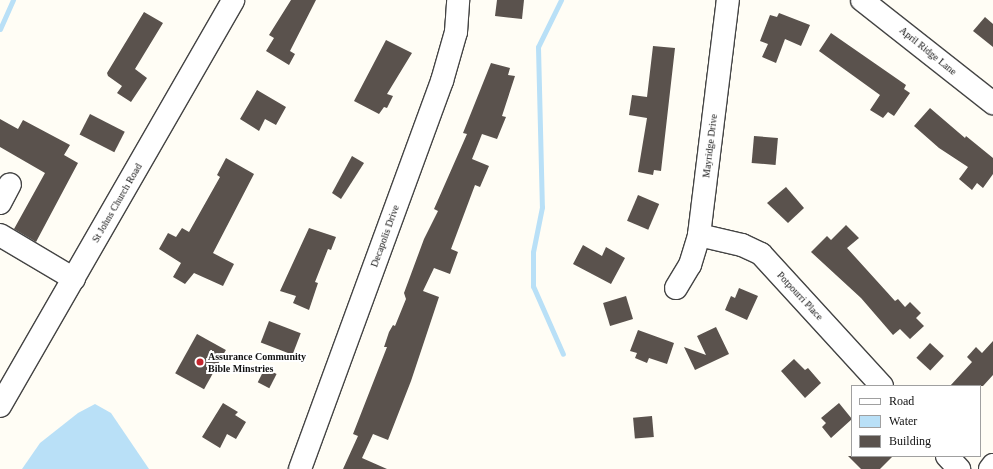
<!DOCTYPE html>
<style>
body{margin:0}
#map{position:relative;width:993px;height:469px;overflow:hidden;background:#fffdf5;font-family:"Times New Roman",serif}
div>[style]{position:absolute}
.water>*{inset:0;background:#b9e0f7}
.stream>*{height:5px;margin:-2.5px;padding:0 2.5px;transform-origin:2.5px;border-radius:2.5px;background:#b9e0f7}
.building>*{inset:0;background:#5a524d;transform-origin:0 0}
.roads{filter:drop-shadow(1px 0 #444) drop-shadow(-1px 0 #444) drop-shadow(0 1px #444) drop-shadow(0 -1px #444)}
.minor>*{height:22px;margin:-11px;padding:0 11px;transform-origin:11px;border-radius:11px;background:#fff}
.dots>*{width:11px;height:11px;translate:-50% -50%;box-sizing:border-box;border:2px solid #fff;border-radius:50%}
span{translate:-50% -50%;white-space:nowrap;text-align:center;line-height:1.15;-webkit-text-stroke:4px #fff;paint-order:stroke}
.street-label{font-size:10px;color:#111}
.poi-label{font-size:10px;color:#111;font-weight:700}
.left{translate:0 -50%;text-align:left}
.legend{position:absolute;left:851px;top:385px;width:130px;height:72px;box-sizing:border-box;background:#fff;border:1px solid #a0a0a0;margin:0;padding:5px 7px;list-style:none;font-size:12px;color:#111}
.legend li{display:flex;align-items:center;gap:8px;height:20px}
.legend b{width:20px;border:1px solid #a0a0a0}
</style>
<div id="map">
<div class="water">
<i style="clip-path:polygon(95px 404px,111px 413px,149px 469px,22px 469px,40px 443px,78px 413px)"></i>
</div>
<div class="stream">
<i style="left:561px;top:0;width:52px;rotate:116.1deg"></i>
<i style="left:538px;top:47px;width:160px;rotate:88.6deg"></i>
<i style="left:542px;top:207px;width:46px;rotate:101.3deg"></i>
<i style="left:533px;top:252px;width:34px;rotate:90deg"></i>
<i style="left:533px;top:286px;width:74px;rotate:66.2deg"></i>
<i style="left:0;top:29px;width:32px;rotate:-66deg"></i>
</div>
<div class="building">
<i style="clip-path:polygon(291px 0,316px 0,290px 51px,295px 54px,289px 65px,266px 51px,274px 38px,269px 35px)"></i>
<i style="clip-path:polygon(497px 0,524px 0,522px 19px,495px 16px)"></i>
<i style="clip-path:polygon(144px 12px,163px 23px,135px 69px,147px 78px,131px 102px,117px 93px,122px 86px,108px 76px,107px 73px)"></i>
<i style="clip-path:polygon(779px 13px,810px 25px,801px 46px,785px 39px,776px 63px,762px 57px,768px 44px,760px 41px,770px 15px,777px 17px)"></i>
<i style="clip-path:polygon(985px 17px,993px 24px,993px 47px,973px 31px)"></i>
<i style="clip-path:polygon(831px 33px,906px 85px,904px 89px,910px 93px,894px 116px,888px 112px,883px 118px,870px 110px,880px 95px,819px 51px)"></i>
<i style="clip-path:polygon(386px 40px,412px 53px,387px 94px,393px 96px,387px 108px,384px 107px,379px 114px,354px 101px)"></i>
<i style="clip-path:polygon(653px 46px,675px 48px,661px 171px,654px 170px,653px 175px,638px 172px,647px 118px,629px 115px,632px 95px,647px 97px)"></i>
<i style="clip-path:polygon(491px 63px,510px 68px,508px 75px,515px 76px,502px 116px,506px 117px,497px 139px,482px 134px,472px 159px,489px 166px,480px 187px,475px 185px,451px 249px,458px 252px,450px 274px,434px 268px,423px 291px,439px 297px,411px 381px,388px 440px,373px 434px,362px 458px,387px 469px,343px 469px,358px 436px,353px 434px,387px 347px,384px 347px,389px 332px,393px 325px,395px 326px,406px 299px,404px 293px,424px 239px,438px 211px,434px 209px,467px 134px,463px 133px)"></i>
<i style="clip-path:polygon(257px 90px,286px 107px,276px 125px,265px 119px,259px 131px,240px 119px)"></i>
<i style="clip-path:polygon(930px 108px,965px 138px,966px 136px,993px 158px,993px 174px,983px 188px,977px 183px,972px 190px,959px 179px,968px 167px,939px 148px,914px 126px)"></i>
<i style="left:90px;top:114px;width:39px;height:23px;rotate:27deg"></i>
<i style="clip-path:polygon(0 119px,18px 129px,23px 120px,70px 145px,64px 155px,78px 163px,36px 242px,14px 229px,45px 173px,0 147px)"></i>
<i style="left:754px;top:136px;width:24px;height:27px;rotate:5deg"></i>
<i style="clip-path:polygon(352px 156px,364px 163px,341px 199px,332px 193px)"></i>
<i style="clip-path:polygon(226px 158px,254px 174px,213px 253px,234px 264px,223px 286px,194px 273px,185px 284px,173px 277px,181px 263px,159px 249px,168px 233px,176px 237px,182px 228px,189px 232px,220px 177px,217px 175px)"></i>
<i style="clip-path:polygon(786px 187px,804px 208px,788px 223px,767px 203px)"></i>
<i style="left:638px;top:195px;width:23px;height:28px;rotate:23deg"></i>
<i style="clip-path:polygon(846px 225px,859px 238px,847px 248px,895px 301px,898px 299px,905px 307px,910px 302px,921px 313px,916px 318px,924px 326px,910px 339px,900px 329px,893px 335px,861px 298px,811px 252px,827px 236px,831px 240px)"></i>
<i style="clip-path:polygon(309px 228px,336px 237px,331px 250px,328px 249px,315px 282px,318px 283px,309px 310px,293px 303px,296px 296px,280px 291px)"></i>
<i style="clip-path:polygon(583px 245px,602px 256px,606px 247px,625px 258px,611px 284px,573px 264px)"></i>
<i style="clip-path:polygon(739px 288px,758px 296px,747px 320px,725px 310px,731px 296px,735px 298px)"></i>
<i style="left:626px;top:296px;width:24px;height:24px;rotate:73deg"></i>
<i style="left:269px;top:321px;width:34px;height:23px;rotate:21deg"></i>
<i style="clip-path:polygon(716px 327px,729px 354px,695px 370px,684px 347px,706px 355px,697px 336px)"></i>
<i style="clip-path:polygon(638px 330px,674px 343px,667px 364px,649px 358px,647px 363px,635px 358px,637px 353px,630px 351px)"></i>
<i style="left:197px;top:334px;width:33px;height:45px;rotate:29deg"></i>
<i style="clip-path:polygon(993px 341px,993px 375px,983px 386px,950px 386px,972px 362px,967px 357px,976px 347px,982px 353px)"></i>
<i style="left:930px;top:343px;width:19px;height:20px;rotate:43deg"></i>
<i style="clip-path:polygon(794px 359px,805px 370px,808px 368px,821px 383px,805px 398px,781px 371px)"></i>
<i style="left:265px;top:368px;width:13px;height:16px;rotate:27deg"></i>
<i style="clip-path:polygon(223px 403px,238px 412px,235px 415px,246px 422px,236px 439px,227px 434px,220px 448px,202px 437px)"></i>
<i style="clip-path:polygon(839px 403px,852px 419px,831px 438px,822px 427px,826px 423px,821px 418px)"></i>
<i style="left:652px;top:416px;width:21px;height:19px;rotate:85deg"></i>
<i style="clip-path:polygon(848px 456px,893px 456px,880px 469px,861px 469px)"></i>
</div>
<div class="roads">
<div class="minor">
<i style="left:862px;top:0;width:167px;rotate:38.2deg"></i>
<i style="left:0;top:203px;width:21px;rotate:-62deg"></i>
<i style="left:0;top:235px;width:86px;rotate:30.7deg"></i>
<i style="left:699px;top:235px;width:44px;rotate:13.1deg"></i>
<i style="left:742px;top:245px;width:21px;rotate:25deg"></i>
<i style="left:761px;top:254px;width:179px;rotate:47.5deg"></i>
<i style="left:676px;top:288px;width:27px;rotate:-59deg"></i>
<i style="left:690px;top:265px;width:31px;rotate:-73deg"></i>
<i style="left:699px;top:235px;width:237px;rotate:-83deg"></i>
<i style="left:0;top:406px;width:468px;rotate:-60.1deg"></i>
<i style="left:947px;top:456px;width:18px;rotate:47deg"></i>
<i style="left:300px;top:469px;width:413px;rotate:-69.9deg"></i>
<i style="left:442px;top:81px;width:51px;rotate:-74.1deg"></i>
<i style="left:456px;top:32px;width:32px;rotate:-86deg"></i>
<i style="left:990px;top:469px;width:5px;rotate:-53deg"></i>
</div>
</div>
<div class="dots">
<i style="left:200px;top:362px;background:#c4262e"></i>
</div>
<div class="street-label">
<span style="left:928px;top:51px;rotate:39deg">April Ridge Lane</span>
<span style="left:710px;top:146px;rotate:-83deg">Mayridge Drive</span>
<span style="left:117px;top:203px;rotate:-60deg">St Johns Church Road</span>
<span style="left:385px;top:236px;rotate:-70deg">Decapolis Drive</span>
<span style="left:800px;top:296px;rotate:47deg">Potpourri Place</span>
</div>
<div class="poi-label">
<span class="left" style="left:208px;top:362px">Assurance Community<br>Bible Minstries</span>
</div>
<ul class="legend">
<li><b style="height:5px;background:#fff"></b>Road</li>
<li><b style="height:11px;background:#b9e0f7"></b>Water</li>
<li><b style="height:11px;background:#5a524d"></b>Building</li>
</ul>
</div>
